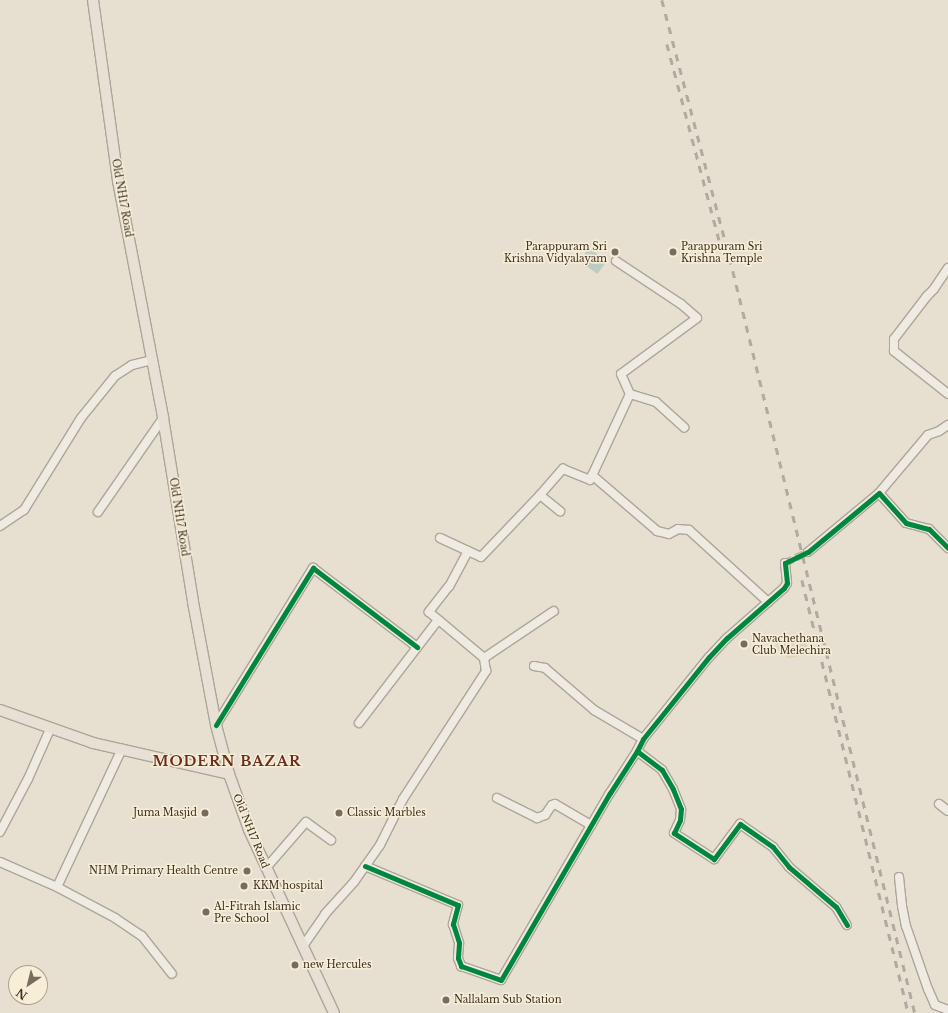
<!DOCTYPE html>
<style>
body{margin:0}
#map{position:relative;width:948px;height:1013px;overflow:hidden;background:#e7e0d1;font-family:"Libre Baskerville",serif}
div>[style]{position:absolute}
.green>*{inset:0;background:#d6d7b3}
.water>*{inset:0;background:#bcccc2;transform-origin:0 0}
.minor-tunnel>*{height:8px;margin-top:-4px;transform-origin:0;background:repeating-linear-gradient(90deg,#c5bcae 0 8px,transparent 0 12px)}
.roads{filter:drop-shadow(1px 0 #ada599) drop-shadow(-1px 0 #ada599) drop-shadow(0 1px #ada599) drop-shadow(0 -1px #ada599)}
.minor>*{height:8px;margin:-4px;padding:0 4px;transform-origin:4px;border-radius:4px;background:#efebe3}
.major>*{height:10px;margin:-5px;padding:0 5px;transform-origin:5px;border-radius:5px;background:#e6e1d4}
.rail>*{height:2.5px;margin-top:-1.25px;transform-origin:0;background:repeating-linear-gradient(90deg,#afaaa2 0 7px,transparent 0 14px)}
.cycleway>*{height:5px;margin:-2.5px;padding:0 2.5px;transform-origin:2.5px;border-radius:2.5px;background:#00873e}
.dots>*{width:11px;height:11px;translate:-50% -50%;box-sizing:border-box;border:2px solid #f7eed8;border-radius:50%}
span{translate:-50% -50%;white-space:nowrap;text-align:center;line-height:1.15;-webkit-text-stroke:3px #f7eed8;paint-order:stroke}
.street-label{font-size:10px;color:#3d2e20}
.poi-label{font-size:10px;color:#3d2e20}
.right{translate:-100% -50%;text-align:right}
.left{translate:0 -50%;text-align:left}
.district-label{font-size:14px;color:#6b2e1e;font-weight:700;letter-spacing:1px}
.north{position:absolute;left:8px;top:965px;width:40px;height:40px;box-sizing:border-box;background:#f7eed8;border:1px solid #ada18e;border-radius:50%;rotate:215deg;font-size:11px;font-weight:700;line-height:16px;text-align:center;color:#3d2e20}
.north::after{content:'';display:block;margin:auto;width:14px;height:18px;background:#786c5e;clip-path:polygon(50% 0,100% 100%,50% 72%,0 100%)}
</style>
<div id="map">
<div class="green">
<i style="clip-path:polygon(784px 634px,792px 636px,804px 635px,809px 654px,788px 658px,779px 651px,775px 642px)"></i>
</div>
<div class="water">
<i style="left:589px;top:248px;width:22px;height:16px;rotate:36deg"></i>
</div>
<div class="minor-tunnel">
<i style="left:785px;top:563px;width:25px;rotate:-26deg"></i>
</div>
<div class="roads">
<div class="minor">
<i style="left:616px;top:261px;width:78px;rotate:33.5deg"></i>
<i style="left:681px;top:304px;width:21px;rotate:41deg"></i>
<i style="left:697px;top:318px;width:94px;rotate:143.6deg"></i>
<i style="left:621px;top:374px;width:22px;rotate:66deg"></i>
<i style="left:630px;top:394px;width:27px;rotate:17deg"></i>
<i style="left:656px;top:402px;width:38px;rotate:42deg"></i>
<i style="left:948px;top:268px;width:25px;rotate:124deg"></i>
<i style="left:934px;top:289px;width:10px;rotate:135deg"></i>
<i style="left:927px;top:296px;width:54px;rotate:127.5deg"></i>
<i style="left:894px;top:339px;width:12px;rotate:90deg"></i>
<i style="left:894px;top:351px;width:69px;rotate:38.5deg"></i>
<i style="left:592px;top:475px;width:86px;rotate:40.7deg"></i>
<i style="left:657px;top:531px;width:12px;rotate:14deg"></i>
<i style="left:669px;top:534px;width:10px;rotate:-29deg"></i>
<i style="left:678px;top:529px;width:11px;rotate:5deg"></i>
<i style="left:689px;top:530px;width:107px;rotate:42.3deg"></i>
<i style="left:879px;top:493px;width:76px;rotate:-49.8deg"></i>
<i style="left:928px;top:435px;width:12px;rotate:-20deg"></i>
<i style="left:939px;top:431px;width:11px;rotate:-34deg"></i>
<i style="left:540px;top:495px;width:35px;rotate:-49deg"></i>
<i style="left:563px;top:469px;width:29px;rotate:22deg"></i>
<i style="left:590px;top:480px;width:95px;rotate:-65.1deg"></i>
<i style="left:98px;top:512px;width:114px;rotate:-55.3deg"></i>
<i style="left:0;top:526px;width:29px;rotate:-34deg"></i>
<i style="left:24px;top:510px;width:108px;rotate:-58.2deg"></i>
<i style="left:81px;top:418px;width:54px;rotate:-51deg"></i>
<i style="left:115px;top:376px;width:20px;rotate:-33deg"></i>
<i style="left:132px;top:365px;width:21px;rotate:-14deg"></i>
<i style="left:440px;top:538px;width:45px;rotate:24.9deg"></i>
<i style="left:481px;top:557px;width:86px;rotate:-46.4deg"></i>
<i style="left:540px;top:495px;width:26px;rotate:39deg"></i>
<i style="left:468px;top:551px;width:40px;rotate:118deg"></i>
<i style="left:449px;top:586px;width:33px;rotate:128deg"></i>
<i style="left:429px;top:612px;width:72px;rotate:39.9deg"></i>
<i style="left:808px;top:552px;width:92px;rotate:-39.7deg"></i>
<i style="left:879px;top:493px;width:40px;rotate:48deg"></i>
<i style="left:906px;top:523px;width:24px;rotate:15deg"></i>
<i style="left:929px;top:529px;width:27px;rotate:45deg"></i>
<i style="left:785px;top:563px;width:20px;rotate:84deg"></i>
<i style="left:787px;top:583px;width:6px;rotate:121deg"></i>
<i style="left:784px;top:588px;width:76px;rotate:138.7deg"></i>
<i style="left:727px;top:638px;width:26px;rotate:133deg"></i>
<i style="left:709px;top:657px;width:105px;rotate:128.8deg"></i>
<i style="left:643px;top:739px;width:13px;rotate:117deg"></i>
<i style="left:637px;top:751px;width:31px;rotate:37deg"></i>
<i style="left:662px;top:770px;width:22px;rotate:60deg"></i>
<i style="left:673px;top:789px;width:22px;rotate:68deg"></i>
<i style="left:681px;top:809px;width:11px;rotate:95deg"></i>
<i style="left:680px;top:820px;width:14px;rotate:115deg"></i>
<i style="left:674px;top:833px;width:48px;rotate:33deg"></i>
<i style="left:714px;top:859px;width:44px;rotate:-53.4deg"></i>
<i style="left:740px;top:824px;width:40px;rotate:34.9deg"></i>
<i style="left:773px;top:847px;width:26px;rotate:51deg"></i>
<i style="left:789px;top:867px;width:62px;rotate:40.4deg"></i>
<i style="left:836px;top:907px;width:21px;rotate:59deg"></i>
<i style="left:534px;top:666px;width:11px;rotate:10deg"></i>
<i style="left:545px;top:668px;width:65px;rotate:40.6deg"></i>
<i style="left:594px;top:710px;width:57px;rotate:30.6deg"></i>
<i style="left:359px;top:723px;width:130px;rotate:-52.5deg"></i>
<i style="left:216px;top:725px;width:185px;rotate:-58.3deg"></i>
<i style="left:313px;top:568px;width:131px;rotate:37.2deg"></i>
<i style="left:497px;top:798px;width:45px;rotate:26.6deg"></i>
<i style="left:537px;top:818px;width:9px;rotate:-21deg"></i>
<i style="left:545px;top:815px;width:12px;rotate:-55deg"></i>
<i style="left:552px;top:805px;width:3px;rotate:-18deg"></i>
<i style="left:555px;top:804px;width:42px;rotate:30.3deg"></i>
<i style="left:939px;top:804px;width:11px;rotate:38deg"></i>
<i style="left:0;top:832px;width:60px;rotate:-62.2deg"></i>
<i style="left:28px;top:779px;width:57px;rotate:-66.1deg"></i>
<i style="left:0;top:862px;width:62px;rotate:23.7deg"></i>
<i style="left:57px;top:887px;width:153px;rotate:-64.8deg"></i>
<i style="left:365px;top:866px;width:101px;rotate:22.8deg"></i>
<i style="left:458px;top:905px;width:20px;rotate:105deg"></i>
<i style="left:453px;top:924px;width:20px;rotate:72deg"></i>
<i style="left:459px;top:943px;width:15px;rotate:94deg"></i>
<i style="left:458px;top:958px;width:9px;rotate:69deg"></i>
<i style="left:461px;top:966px;width:42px;rotate:19.3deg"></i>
<i style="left:501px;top:980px;width:216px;rotate:-59.8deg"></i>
<i style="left:610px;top:793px;width:50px;rotate:-57.3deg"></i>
<i style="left:266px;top:868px;width:61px;rotate:-49deg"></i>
<i style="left:306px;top:822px;width:31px;rotate:36deg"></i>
<i style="left:899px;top:877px;width:29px;rotate:84deg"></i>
<i style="left:902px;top:906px;width:20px;rotate:79deg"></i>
<i style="left:906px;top:926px;width:67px;rotate:70.8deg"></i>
<i style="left:928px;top:989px;width:17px;rotate:66deg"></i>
<i style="left:935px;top:1005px;width:14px;rotate:21deg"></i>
<i style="left:57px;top:887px;width:66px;rotate:28.1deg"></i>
<i style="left:115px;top:918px;width:32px;rotate:34deg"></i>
<i style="left:142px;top:936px;width:48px;rotate:51.7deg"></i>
<i style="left:303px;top:946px;width:39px;rotate:-55deg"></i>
<i style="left:325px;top:914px;width:43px;rotate:-47.8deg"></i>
<i style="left:354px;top:882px;width:45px;rotate:-54.9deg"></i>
<i style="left:380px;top:845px;width:51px;rotate:-63.4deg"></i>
<i style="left:403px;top:799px;width:153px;rotate:-57deg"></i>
<i style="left:486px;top:671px;width:13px;rotate:-99deg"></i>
<i style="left:484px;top:658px;width:84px;rotate:-33.9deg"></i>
</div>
<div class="major">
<i style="left:93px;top:0;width:183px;rotate:82.1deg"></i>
<i style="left:118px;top:181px;width:241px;rotate:79.2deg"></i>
<i style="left:163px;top:418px;width:186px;rotate:80.7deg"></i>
<i style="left:193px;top:602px;width:125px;rotate:79.4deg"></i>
<i style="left:216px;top:725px;width:51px;rotate:75.1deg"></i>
<i style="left:229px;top:774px;width:59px;rotate:70.3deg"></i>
<i style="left:249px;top:830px;width:202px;rotate:65.1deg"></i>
<i style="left:0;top:710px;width:99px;rotate:19.5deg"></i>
<i style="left:93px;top:743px;width:139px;rotate:12.8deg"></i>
</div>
</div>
<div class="rail">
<i style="left:662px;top:0;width:280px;rotate:75.3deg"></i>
<i style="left:733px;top:271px;width:764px;rotate:76.22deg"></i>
<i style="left:667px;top:44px;width:203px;rotate:75.1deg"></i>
<i style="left:802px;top:580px;width:446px;rotate:76.2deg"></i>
</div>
<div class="cycleway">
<i style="left:216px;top:725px;width:185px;rotate:-58.3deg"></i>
<i style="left:313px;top:568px;width:131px;rotate:37.2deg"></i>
<i style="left:365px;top:866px;width:101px;rotate:22.8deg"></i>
<i style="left:458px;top:905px;width:20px;rotate:105deg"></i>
<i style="left:453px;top:924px;width:20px;rotate:72deg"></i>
<i style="left:459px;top:943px;width:15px;rotate:94deg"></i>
<i style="left:458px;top:958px;width:9px;rotate:69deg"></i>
<i style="left:461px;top:966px;width:42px;rotate:19.3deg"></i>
<i style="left:501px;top:980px;width:216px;rotate:-59.8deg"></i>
<i style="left:610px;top:793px;width:50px;rotate:-57.3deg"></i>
<i style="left:847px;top:925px;width:21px;rotate:-121deg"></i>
<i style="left:836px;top:907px;width:62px;rotate:-139.6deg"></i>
<i style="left:789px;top:867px;width:26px;rotate:-129deg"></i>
<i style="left:773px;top:847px;width:40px;rotate:-145.1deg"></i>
<i style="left:740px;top:824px;width:44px;rotate:126.6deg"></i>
<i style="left:714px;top:859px;width:48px;rotate:-147deg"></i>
<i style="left:674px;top:833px;width:14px;rotate:-65deg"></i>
<i style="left:680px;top:820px;width:11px;rotate:-85deg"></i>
<i style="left:681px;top:809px;width:22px;rotate:-112deg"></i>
<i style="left:673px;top:789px;width:22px;rotate:-120deg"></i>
<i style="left:662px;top:770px;width:31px;rotate:-143deg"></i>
<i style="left:637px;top:751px;width:13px;rotate:-63deg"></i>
<i style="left:643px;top:739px;width:105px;rotate:-51.2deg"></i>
<i style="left:709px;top:657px;width:26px;rotate:-47deg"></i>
<i style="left:727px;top:638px;width:76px;rotate:-41.3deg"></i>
<i style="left:784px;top:588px;width:6px;rotate:-59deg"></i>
<i style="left:787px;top:583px;width:20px;rotate:-96deg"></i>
<i style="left:785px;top:563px;width:25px;rotate:-26deg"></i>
<i style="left:808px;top:552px;width:92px;rotate:-39.7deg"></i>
<i style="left:879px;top:493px;width:40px;rotate:48deg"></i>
<i style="left:906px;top:523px;width:24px;rotate:15deg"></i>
<i style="left:929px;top:529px;width:27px;rotate:45deg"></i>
</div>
<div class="dots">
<i style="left:615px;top:252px;background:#786c5e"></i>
<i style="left:673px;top:252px;background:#786c5e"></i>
<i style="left:744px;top:644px;background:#786c5e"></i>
<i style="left:205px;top:813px;background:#786c5e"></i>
<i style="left:339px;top:813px;background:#786c5e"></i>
<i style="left:247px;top:871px;background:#786c5e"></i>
<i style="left:244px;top:886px;background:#786c5e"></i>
<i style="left:206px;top:912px;background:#786c5e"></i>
<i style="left:295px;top:965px;background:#786c5e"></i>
<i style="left:446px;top:1000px;background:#786c5e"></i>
</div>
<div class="street-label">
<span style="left:122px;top:198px;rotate:80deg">Old NH17 Road</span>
<span style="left:179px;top:517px;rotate:81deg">Old NH17 Road</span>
<span style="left:251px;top:831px;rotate:68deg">Old NH17 Road</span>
</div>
<div class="poi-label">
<span class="right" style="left:607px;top:252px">Parappuram Sri<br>Krishna Vidyalayam</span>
<span class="left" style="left:681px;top:252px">Parappuram Sri<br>Krishna Temple</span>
<span class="left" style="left:752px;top:644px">Navachethana<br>Club Melechira</span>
<span class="right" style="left:197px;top:813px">Juma Masjid</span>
<span class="left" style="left:347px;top:813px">Classic Marbles</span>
<span class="right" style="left:238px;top:871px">NHM Primary Health Centre</span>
<span class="left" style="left:253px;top:886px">KKM hospital</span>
<span class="left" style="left:214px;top:912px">Al-Fitrah Islamic<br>Pre School</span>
<span class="left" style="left:303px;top:965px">new Hercules</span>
<span class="left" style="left:454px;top:1000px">Nallalam Sub Station</span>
</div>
<div class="district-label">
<span style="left:227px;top:761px">MODERN BAZAR</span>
</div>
<div class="north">N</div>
</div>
